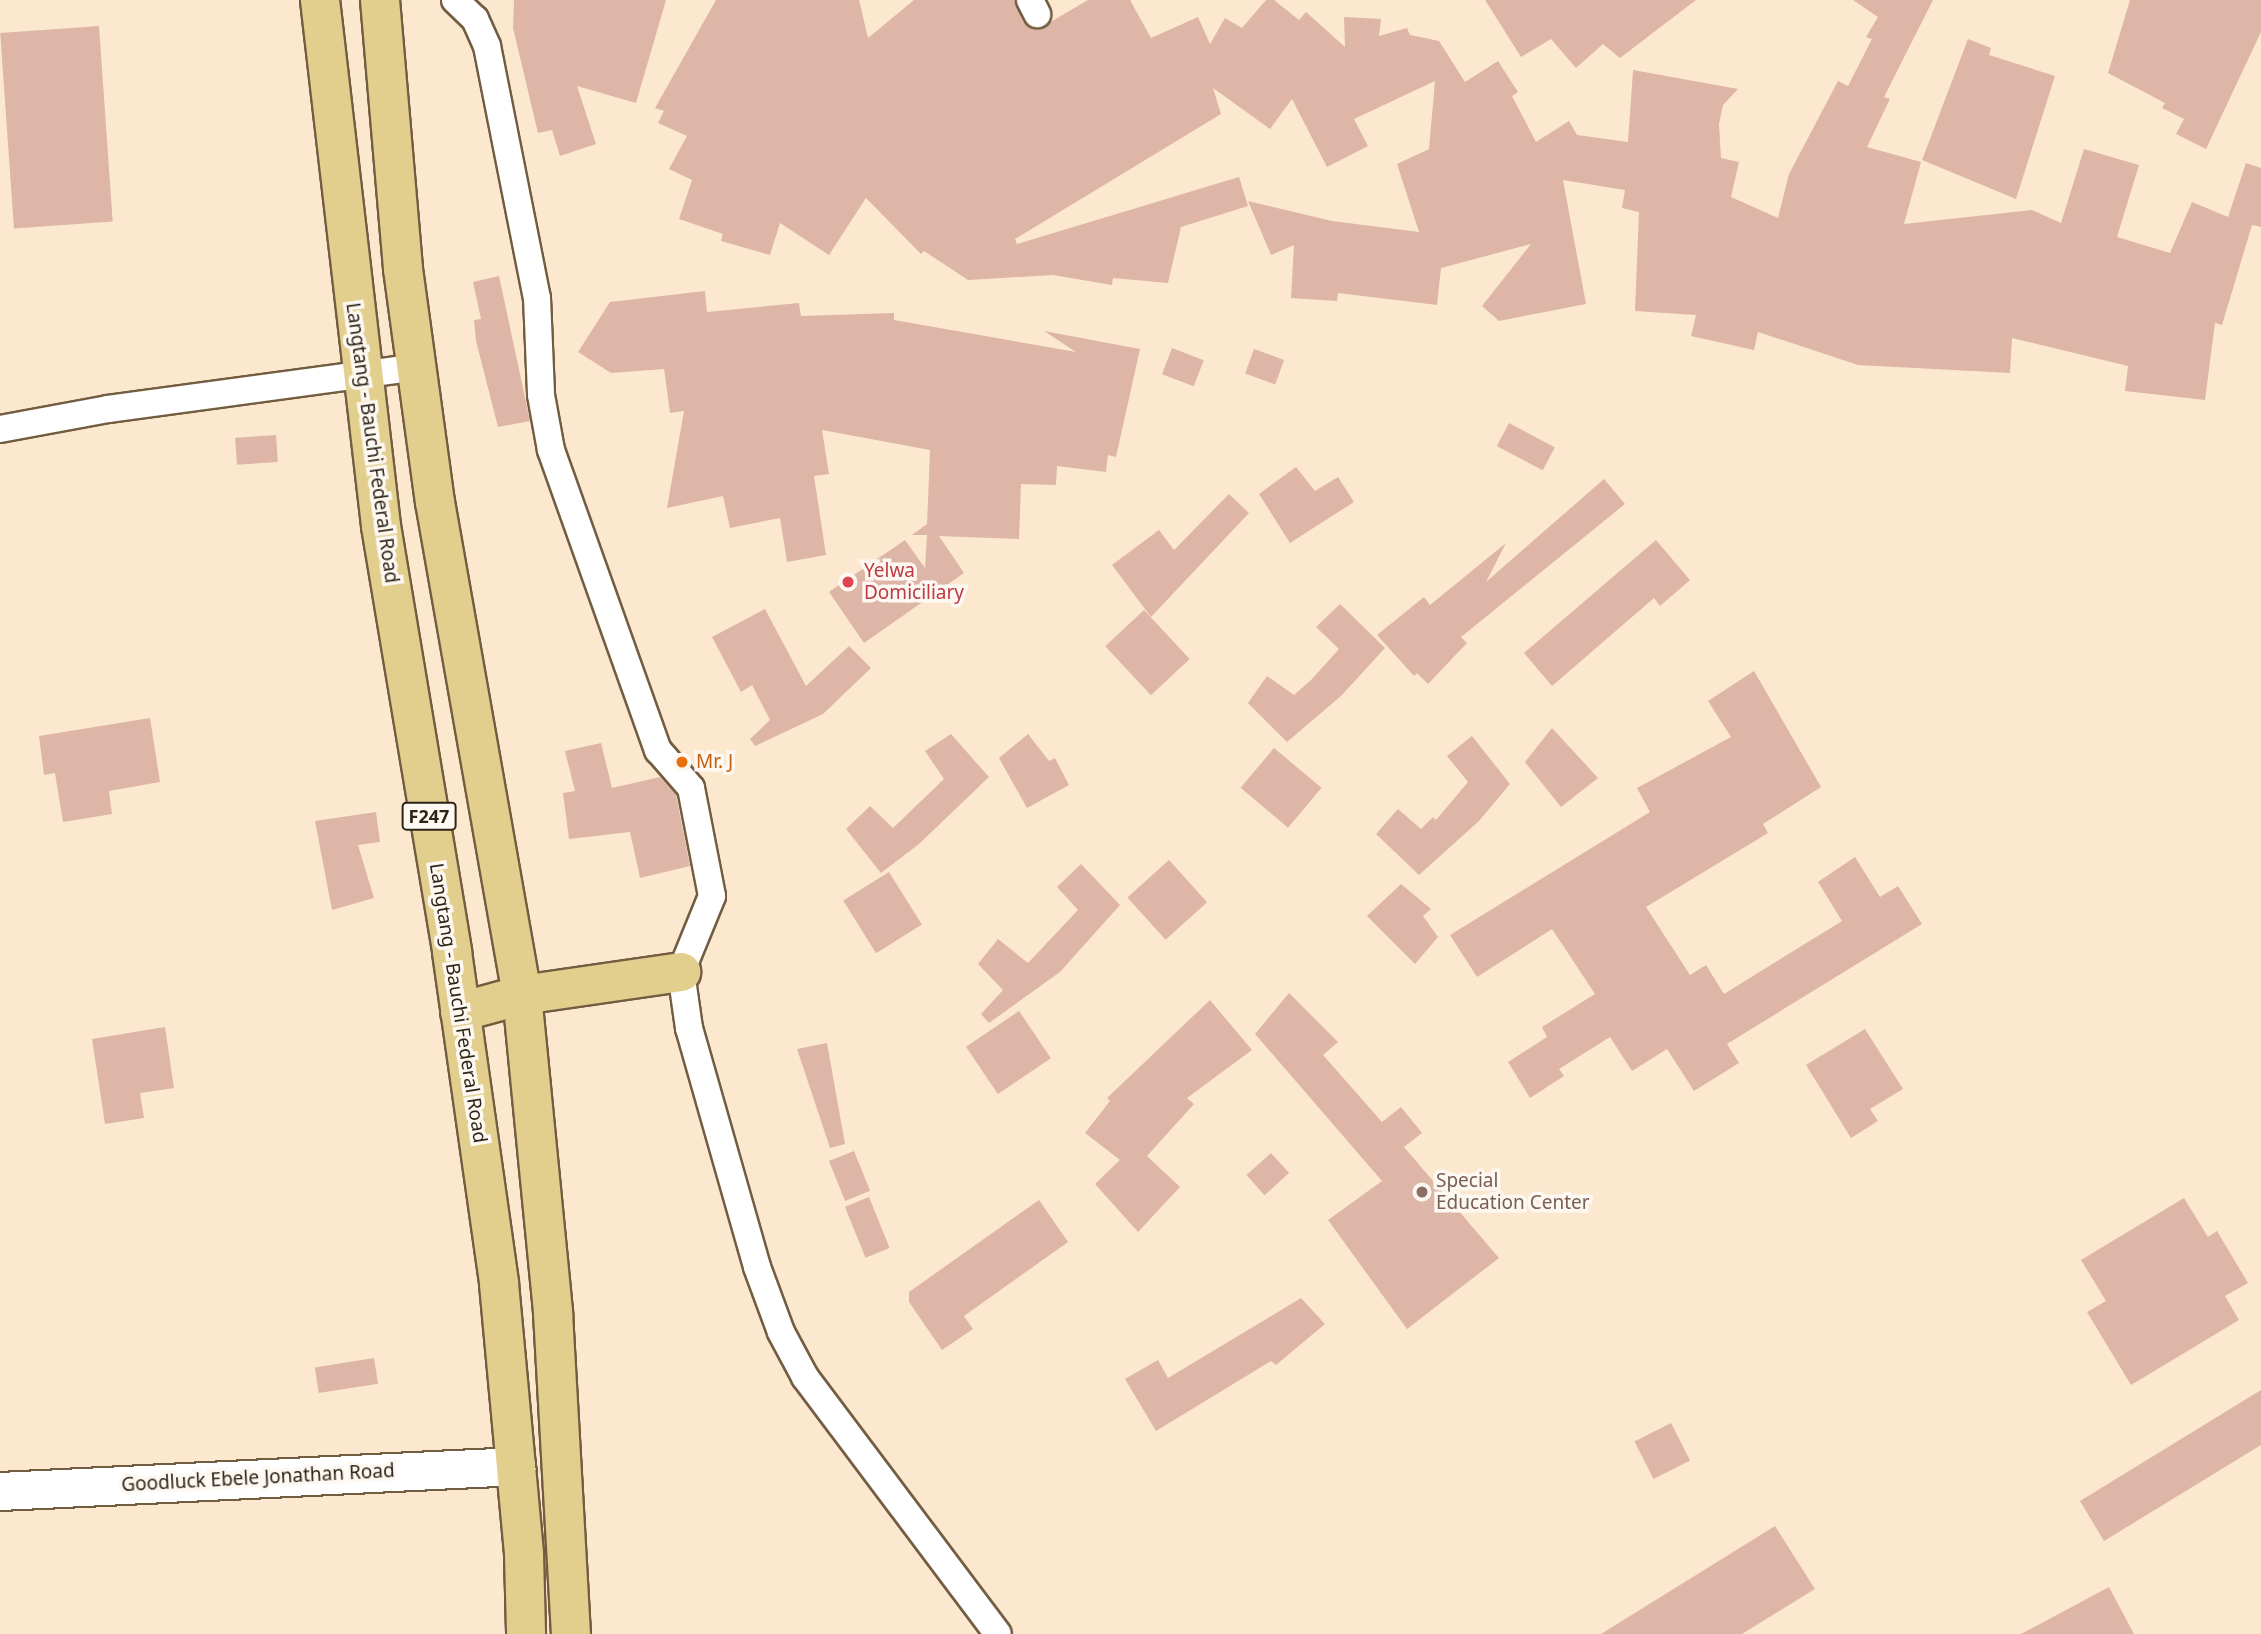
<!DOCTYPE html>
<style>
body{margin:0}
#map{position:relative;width:2261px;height:1634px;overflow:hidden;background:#fce8cf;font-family:"Noto Sans",sans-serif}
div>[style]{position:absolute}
.building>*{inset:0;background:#ddb6a7;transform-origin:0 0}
.roads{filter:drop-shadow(2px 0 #735d41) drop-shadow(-2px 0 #735d41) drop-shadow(0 2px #735d41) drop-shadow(0 -2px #735d41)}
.street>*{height:26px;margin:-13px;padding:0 13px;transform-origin:13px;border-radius:13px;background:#fff}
.secondary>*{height:37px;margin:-18.5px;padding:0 18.5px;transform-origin:18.5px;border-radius:18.5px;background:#fff}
.primary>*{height:38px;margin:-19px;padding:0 19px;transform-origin:19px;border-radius:19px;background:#e2ce8d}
.dots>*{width:19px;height:19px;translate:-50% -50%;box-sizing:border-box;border:4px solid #fdf8f2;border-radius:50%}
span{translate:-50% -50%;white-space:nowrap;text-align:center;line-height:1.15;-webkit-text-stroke:7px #fdf8f2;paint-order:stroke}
.shield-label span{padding:2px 5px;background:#fdf8f2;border:2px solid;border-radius:5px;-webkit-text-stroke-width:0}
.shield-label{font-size:18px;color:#2d2418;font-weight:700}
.street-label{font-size:19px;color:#2d2418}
.health-label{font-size:19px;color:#be3a42}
.left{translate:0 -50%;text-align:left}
.food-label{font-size:19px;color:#c56008}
.education-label{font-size:19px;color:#785e54}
</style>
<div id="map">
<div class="building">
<i style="clip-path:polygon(514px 0,666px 0,636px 103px,577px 86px,596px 144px,560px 156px,552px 130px,538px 133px,513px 28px)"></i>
<i style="clip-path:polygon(716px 0,859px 0,868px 38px,914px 0,1014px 0,1023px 22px,1037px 30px,1088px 0,1130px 0,1151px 38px,1198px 17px,1210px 44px,1225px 18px,1242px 28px,1266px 0,1274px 0,1299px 20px,1306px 12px,1345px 47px,1344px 17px,1381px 19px,1379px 36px,1407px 28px,1410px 35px,1439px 41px,1465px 82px,1498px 61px,1518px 92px,1512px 96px,1536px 142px,1569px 121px,1577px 135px,1628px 142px,1633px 70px,1738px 89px,1723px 105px,1719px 124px,1721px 158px,1739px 162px,1731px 197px,1778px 218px,1789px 174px,1838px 81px,1848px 86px,1872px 39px,1866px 37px,1878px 17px,1853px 0,1933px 0,1884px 97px,1890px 99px,1867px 147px,1921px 162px,1904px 224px,2032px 210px,2061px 223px,2084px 149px,2139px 165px,2117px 237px,2170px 253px,2192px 202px,2228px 217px,2246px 163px,2261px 168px,2261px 227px,2252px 225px,2222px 325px,2215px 323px,2205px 400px,2125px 391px,2128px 366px,2012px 338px,2010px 373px,1858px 365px,1758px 332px,1754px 350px,1691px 336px,1696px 315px,1635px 311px,1639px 212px,1622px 208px,1625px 190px,1563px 180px,1586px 304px,1499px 321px,1482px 306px,1531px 244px,1441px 268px,1437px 305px,1338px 293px,1337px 301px,1291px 298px,1294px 245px,1271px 255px,1248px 201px,1332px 221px,1419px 232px,1397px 164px,1429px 149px,1435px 81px,1354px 119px,1368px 146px,1327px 167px,1292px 99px,1270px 129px,1213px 88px,1221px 114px,1015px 239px,1017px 244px,1239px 177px,1248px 206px,1181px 227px,1168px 283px,1113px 278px,1112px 285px,1053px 275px,968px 280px,924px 251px,921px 254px,866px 198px,829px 255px,780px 223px,770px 255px,721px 241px,723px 234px,679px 219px,692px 180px,669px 169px,687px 136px,658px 123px,664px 111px,655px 108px)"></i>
<i style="clip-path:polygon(1485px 0,1696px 0,1620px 58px,1603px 44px,1576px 68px,1551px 39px,1521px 57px)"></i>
<i style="clip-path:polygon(2130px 0,2261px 0,2261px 32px,2206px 149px,2176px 134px,2184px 119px,2162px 108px,2165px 103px,2108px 73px)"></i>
<i style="left:99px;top:26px;width:196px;height:99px;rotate:86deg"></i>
<i style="clip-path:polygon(1968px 39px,1991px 48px,1989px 55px,2055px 76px,2016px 199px,1922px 160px)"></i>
<i style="clip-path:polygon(499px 276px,530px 421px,498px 427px,476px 341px,474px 320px,481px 319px,473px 282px)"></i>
<i style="clip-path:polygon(705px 291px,707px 312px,799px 303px,801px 316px,894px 313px,894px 320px,1076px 352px,1044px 331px,1140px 349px,1116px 457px,1108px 455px,1106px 472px,1057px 466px,1056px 485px,1021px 484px,1019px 539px,939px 536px,964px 573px,864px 643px,829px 592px,905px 540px,925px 568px,927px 535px,912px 535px,927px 524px,930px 450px,822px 430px,829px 474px,814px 476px,826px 555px,787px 562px,780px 518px,730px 528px,723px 496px,667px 508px,684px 411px,670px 413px,664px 369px,611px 373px,578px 352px,610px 302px)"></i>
<i style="left:1172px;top:348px;width:34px;height:28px;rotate:21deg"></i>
<i style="left:1254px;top:349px;width:32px;height:26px;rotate:20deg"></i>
<i style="left:1509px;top:423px;width:52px;height:26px;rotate:28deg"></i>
<i style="left:276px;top:435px;width:27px;height:41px;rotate:86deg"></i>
<i style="clip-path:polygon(1296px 467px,1315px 491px,1338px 477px,1354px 502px,1290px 543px,1259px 494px)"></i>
<i style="clip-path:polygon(1604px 479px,1625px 504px,1461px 637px,1467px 643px,1428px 684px,1417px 673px,1414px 676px,1377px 635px,1424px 597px,1430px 605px,1506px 543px,1486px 582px)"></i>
<i style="clip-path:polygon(1229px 494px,1249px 513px,1151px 617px,1112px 565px,1159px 530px,1174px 550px)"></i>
<i style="clip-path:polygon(1656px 540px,1690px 580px,1660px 606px,1654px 598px,1552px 686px,1524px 653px)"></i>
<i style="clip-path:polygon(1340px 604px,1385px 648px,1341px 696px,1287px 742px,1248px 703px,1267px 676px,1294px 695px,1311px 680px,1339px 649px,1316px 627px)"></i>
<i style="clip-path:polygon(765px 609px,806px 686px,849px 646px,871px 668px,823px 714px,755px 746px,750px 739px,770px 720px,752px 685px,741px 692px,712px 637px)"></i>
<i style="left:1144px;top:610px;width:67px;height:53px;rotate:47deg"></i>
<i style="clip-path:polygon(1754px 671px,1821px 787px,1763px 824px,1768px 833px,1646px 907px,1690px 975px,1706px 965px,1724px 994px,1842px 921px,1818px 882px,1855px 857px,1880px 897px,1898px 886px,1922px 924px,1727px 1044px,1739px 1063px,1694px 1091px,1667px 1049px,1632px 1071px,1610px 1037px,1559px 1069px,1564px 1076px,1530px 1098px,1508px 1062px,1547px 1037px,1542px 1027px,1595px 994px,1552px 929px,1477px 977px,1450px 935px,1650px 812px,1637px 788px,1731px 737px,1708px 701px)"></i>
<i style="clip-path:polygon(150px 718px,160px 782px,109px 791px,112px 814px,63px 822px,55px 773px,44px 775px,39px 736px)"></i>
<i style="clip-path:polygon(1552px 728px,1598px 778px,1561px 807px,1525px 762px)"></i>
<i style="clip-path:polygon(951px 734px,989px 777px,919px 844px,881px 873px,846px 829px,870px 806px,893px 828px,944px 779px,925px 751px)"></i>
<i style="clip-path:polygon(1028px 734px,1049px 761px,1055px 758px,1069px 785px,1027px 808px,999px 758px)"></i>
<i style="clip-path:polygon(1472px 736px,1510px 784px,1479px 821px,1419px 875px,1376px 834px,1398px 809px,1421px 829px,1433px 817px,1436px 820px,1468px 782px,1447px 756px)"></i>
<i style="clip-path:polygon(601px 743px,612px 788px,660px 777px,676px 795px,690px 866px,640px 878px,630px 832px,569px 839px,563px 793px,575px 791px,565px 751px)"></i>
<i style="left:1274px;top:748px;width:62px;height:52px;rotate:40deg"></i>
<i style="clip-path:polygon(376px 812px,380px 842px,358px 845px,374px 898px,332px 910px,315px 821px)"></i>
<i style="left:1169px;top:860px;width:57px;height:56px;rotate:48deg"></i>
<i style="clip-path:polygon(1081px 864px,1120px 905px,1060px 972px,989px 1023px,981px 1014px,1003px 990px,978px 964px,998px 939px,1028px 963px,1078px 910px,1057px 887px)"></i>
<i style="left:889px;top:872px;width:62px;height:54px;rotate:58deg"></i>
<i style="clip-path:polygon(1401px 884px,1431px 909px,1423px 916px,1438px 937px,1415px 964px,1367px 916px)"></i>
<i style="clip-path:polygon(1289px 993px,1338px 1042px,1323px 1055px,1382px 1122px,1401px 1107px,1422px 1133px,1404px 1147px,1499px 1258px,1407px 1329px,1328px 1220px,1382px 1181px,1255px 1034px)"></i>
<i style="clip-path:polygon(1210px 1000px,1252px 1050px,1187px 1098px,1194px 1104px,1147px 1156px,1180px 1187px,1138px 1232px,1095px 1184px,1120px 1160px,1085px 1133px,1110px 1101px,1107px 1098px)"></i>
<i style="left:1019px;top:1011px;width:57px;height:64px;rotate:56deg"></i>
<i style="clip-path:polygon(165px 1027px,174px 1088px,140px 1093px,144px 1118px,105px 1124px,92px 1039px)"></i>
<i style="clip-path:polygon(1865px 1029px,1903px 1089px,1870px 1109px,1878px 1121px,1851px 1138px,1806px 1065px)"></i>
<i style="clip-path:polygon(827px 1043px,845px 1144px,830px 1148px,797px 1049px)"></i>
<i style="left:854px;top:1151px;width:43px;height:27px;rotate:68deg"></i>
<i style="left:1271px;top:1153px;width:27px;height:33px;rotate:48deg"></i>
<i style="left:869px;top:1197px;width:55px;height:26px;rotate:68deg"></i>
<i style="clip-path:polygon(2184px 1198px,2208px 1237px,2217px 1231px,2248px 1283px,2225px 1296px,2239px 1320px,2131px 1385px,2087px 1312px,2106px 1301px,2081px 1260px)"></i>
<i style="clip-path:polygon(1039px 1200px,1068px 1242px,964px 1316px,973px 1329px,942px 1350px,909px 1302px,909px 1292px)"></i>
<i style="clip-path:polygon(1301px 1298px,1325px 1324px,1276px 1365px,1271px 1361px,1156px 1431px,1125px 1379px,1158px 1360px,1168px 1378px)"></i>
<i style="left:374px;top:1358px;width:26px;height:60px;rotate:81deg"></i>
<i style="clip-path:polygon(2261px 1390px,2261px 1445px,2104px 1541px,2080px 1501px)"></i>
<i style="left:1671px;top:1423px;width:42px;height:41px;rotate:63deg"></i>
<i style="clip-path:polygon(1775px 1526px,1815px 1589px,1742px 1634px,1601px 1634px)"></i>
<i style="clip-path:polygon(2109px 1587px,2134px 1634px,2021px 1634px)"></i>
</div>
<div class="roads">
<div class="street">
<i style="left:455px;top:0;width:28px;rotate:44deg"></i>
<i style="left:475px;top:19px;width:30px;rotate:66deg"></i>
<i style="left:487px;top:46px;width:257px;rotate:78.8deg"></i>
<i style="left:537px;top:298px;width:97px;rotate:87.6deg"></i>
<i style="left:541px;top:395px;width:56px;rotate:79.7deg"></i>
<i style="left:551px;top:450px;width:319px;rotate:70.4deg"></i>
<i style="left:658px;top:750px;width:50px;rotate:49deg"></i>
<i style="left:691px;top:788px;width:110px;rotate:79deg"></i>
<i style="left:712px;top:896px;width:82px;rotate:112.2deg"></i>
<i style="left:681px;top:972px;width:57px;rotate:81.9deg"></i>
<i style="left:689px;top:1028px;width:248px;rotate:74.1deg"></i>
<i style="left:757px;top:1267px;width:69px;rotate:69.7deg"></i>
<i style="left:781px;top:1332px;width:51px;rotate:61.9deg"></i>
<i style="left:805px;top:1377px;width:321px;rotate:53.1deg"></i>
<i style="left:1030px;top:0;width:16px;rotate:63deg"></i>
<i style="left:0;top:429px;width:110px;rotate:-10.5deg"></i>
<i style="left:108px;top:409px;width:312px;rotate:-7.7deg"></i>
</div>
<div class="secondary">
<i style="left:0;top:1491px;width:517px;rotate:-2.77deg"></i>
</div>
<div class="primary">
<i style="left:320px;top:0;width:530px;rotate:83.38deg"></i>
<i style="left:381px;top:526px;width:432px;rotate:80.5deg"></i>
<i style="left:452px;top:952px;width:335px;rotate:81.9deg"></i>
<i style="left:499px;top:1284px;width:272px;rotate:84.7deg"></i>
<i style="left:524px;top:1555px;width:79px;rotate:88.5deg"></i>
<i style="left:380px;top:0;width:270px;rotate:85.1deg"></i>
<i style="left:403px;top:269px;width:235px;rotate:82.2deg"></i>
<i style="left:435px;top:502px;width:501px;rotate:79.99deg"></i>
<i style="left:522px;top:995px;width:320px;rotate:84.4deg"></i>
<i style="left:553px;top:1313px;width:322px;rotate:86.8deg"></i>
<i style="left:460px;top:1012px;width:64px;rotate:-15.3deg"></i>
<i style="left:522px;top:995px;width:161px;rotate:-8.2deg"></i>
</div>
</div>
<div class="dots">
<i style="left:848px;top:582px;background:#e0444e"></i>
<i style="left:682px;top:762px;background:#e8710a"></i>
<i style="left:1422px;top:1192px;background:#8d6e63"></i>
</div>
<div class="shield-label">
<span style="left:429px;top:816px">F247</span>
</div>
<div class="street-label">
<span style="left:372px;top:443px;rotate:82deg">Langtang - Bauchi Federal Road</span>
<span style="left:458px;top:1003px;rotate:81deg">Langtang - Bauchi Federal Road</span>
<span style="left:258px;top:1478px;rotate:-3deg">Goodluck Ebele Jonathan Road</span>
</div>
<div class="health-label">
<span class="left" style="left:864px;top:582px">Yelwa<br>Domiciliary</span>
</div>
<div class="food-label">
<span class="left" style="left:696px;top:762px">Mr. J</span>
</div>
<div class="education-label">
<span class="left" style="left:1436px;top:1192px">Special<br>Education Center</span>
</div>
</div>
